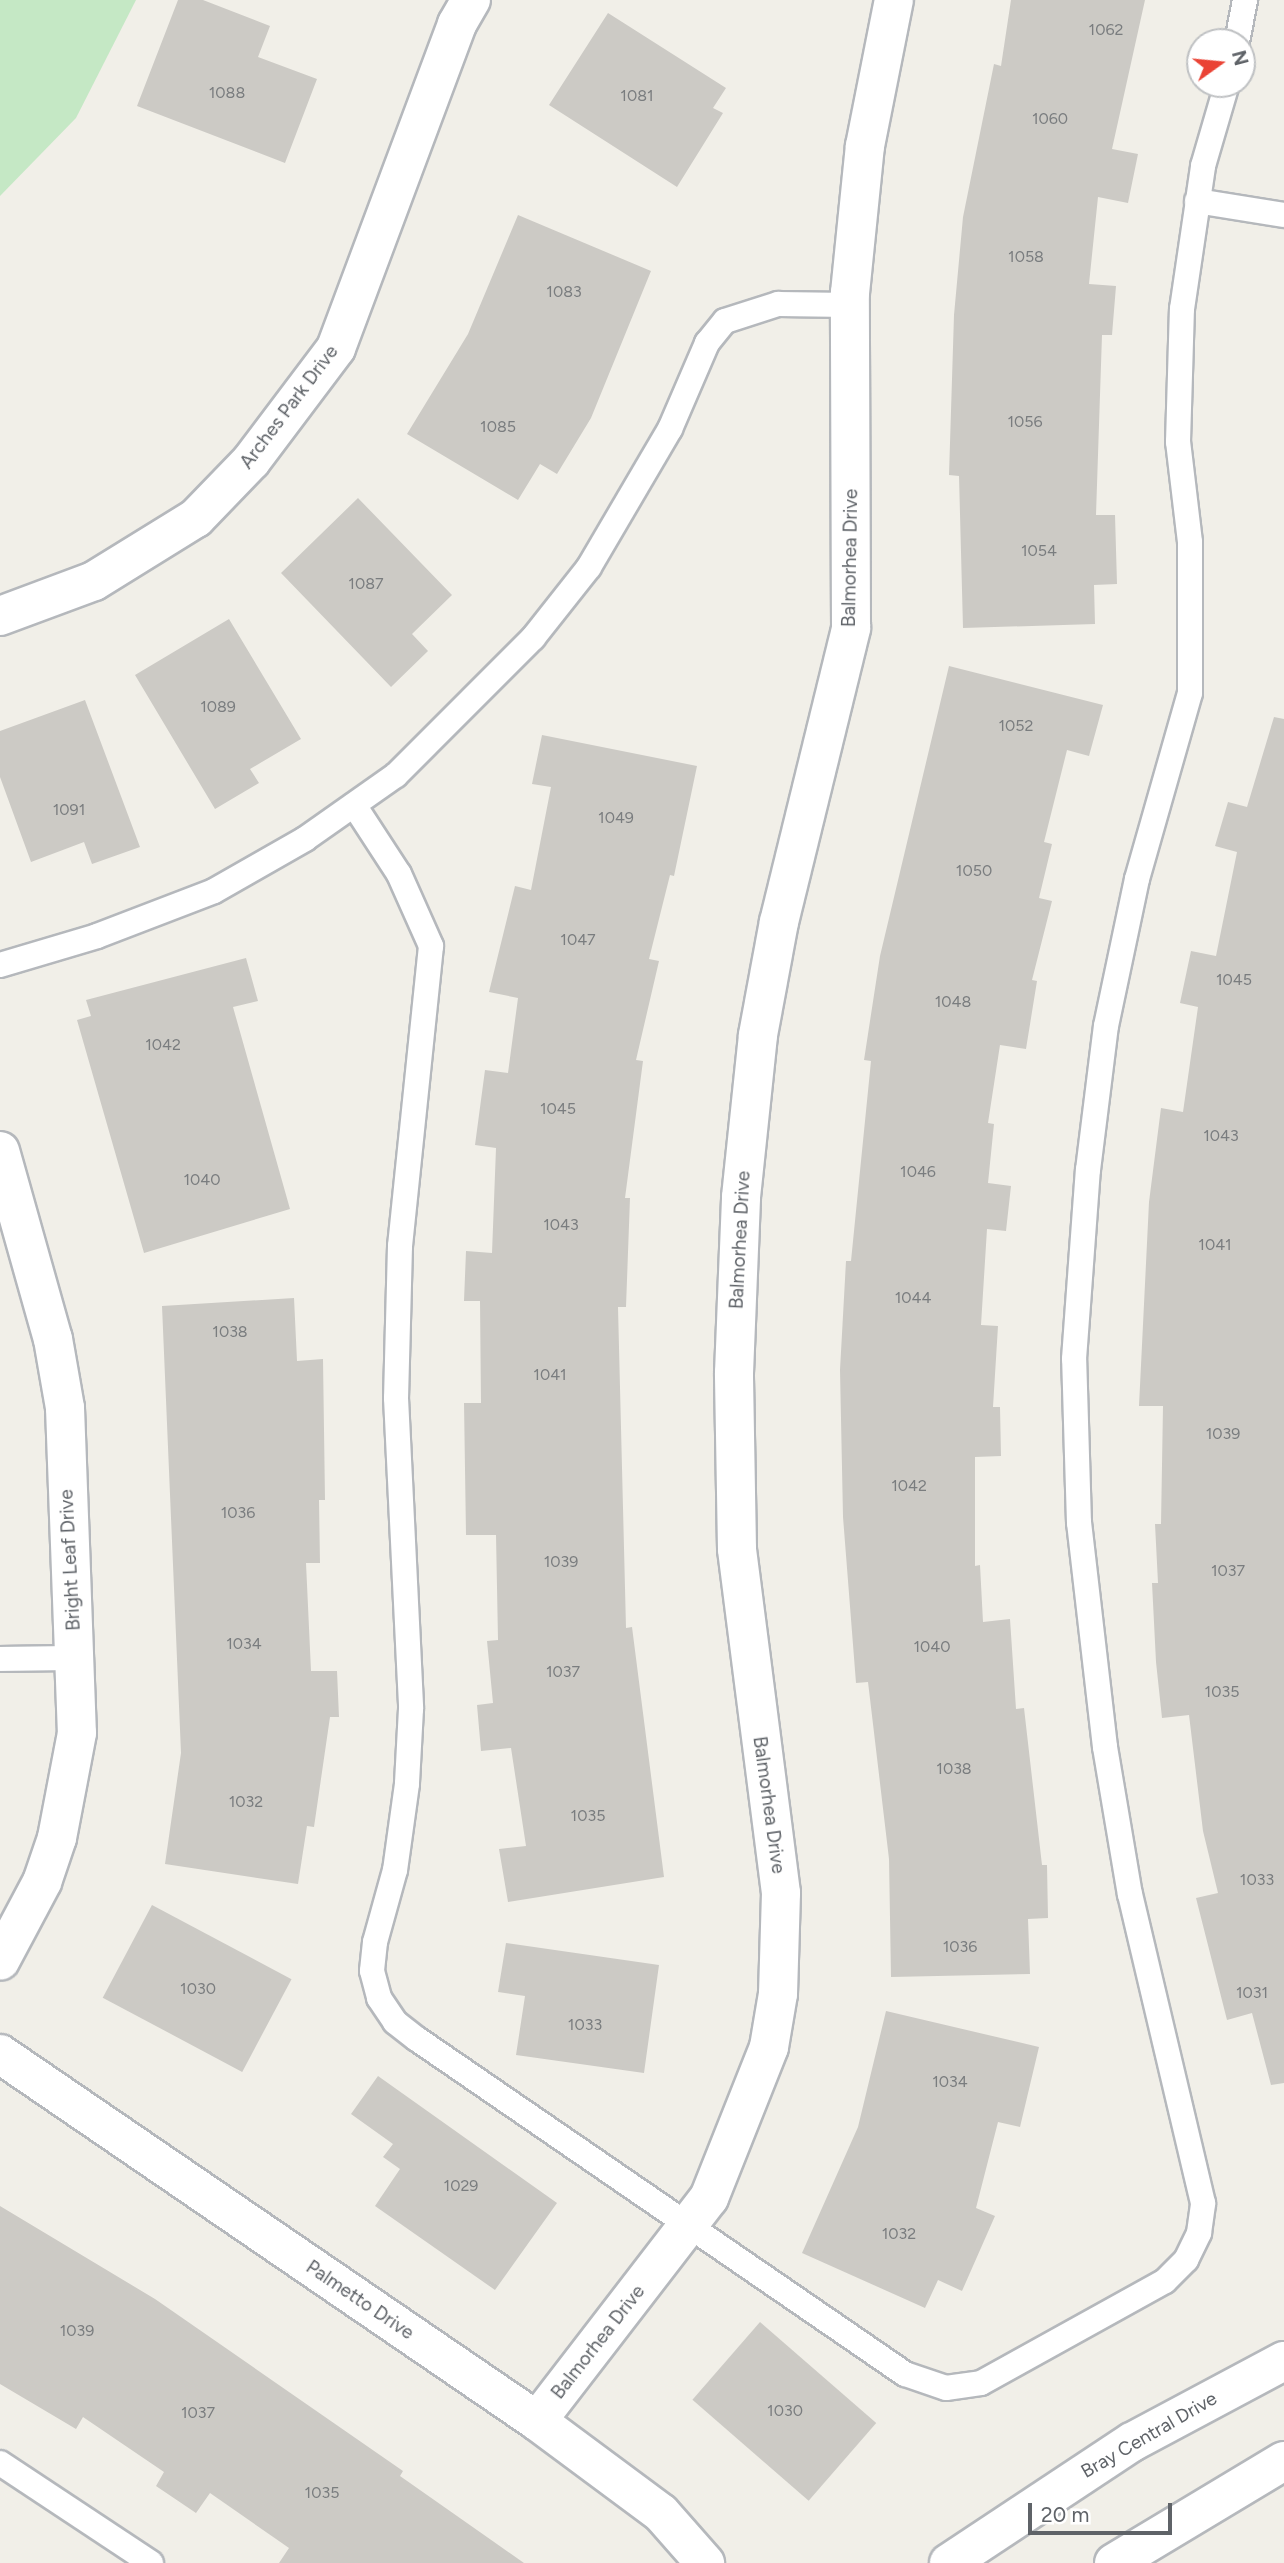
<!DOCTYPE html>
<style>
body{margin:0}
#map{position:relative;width:1284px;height:2563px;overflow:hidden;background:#f1efe8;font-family:Figtree,sans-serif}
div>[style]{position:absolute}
.green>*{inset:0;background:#c5e8c5}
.building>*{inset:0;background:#cccac5;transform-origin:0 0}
.roads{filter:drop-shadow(2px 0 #b5b8bc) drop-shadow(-2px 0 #b5b8bc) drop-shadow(0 2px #b5b8bc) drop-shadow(0 -2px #b5b8bc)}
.lane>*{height:24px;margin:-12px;padding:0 12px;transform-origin:12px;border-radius:12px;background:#fff}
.street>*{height:38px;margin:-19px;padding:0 19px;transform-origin:19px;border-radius:19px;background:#fff}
.secondary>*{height:38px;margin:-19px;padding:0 19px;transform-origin:19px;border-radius:19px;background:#fff}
span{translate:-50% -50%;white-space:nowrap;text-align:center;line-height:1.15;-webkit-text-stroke:7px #fff;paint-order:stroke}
.number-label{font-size:16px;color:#7a7d7f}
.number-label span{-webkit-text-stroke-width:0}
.street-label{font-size:19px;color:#5f6368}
.north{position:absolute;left:1186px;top:28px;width:70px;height:70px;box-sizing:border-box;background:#fff;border:2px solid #bfc1c3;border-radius:50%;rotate:75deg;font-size:19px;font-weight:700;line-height:28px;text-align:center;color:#5f6368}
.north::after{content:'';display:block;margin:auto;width:24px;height:32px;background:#ea4335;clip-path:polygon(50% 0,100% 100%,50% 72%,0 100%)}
.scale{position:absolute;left:1028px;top:2503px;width:144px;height:32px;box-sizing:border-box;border:4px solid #5f6368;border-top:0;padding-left:9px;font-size:21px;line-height:24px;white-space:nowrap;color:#5f6368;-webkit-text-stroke:5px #fff;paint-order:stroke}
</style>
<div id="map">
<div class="green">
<i style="clip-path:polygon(0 0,136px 0,76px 118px,0 196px)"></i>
</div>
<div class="building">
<i style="clip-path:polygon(178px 0,203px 0,270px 26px,258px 57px,317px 79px,285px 163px,137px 106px)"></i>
<i style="clip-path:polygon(1011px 0,1145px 0,1112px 149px,1138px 154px,1128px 203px,1098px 197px,1089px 284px,1116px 286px,1112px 335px,1102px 335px,1096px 515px,1115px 515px,1117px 584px,1094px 585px,1095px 624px,963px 628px,959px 476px,949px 475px,954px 315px,963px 217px,994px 64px,1001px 66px)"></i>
<i style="clip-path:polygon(608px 13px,726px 88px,713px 108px,723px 113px,677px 187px,549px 105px)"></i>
<i style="clip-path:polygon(518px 215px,651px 271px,591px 418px,557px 474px,540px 464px,518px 500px,407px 434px,468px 334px)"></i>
<i style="clip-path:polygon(358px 498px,452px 595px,412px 634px,428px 651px,391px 687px,281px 573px)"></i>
<i style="clip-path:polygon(229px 619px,301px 739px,250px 769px,259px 783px,215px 809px,135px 675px)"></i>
<i style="clip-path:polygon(949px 666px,1103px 705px,1089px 756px,1067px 750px,1044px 842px,1052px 844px,1039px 898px,1052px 901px,1032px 980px,1037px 981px,1026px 1049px,1000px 1045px,988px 1123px,994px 1124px,988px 1183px,1011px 1186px,1006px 1231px,987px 1229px,981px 1325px,998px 1326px,993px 1407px,1000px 1407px,1001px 1456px,975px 1457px,975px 1566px,980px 1565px,983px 1622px,1010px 1619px,1016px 1709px,1024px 1708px,1042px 1865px,1047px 1865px,1048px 1918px,1028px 1919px,1030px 1974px,891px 1977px,889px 1859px,868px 1682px,856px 1683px,843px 1517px,840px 1370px,846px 1261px,851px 1261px,871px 1061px,864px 1060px,880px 956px)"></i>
<i style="clip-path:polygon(85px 700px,140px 847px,92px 864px,84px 842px,31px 862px,0 777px,0 731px)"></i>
<i style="clip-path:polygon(1274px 717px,1284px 719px,1284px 2083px,1271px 2085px,1252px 2013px,1227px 2020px,1196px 1898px,1218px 1893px,1203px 1831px,1189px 1715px,1162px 1718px,1156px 1662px,1152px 1583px,1158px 1583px,1155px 1524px,1161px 1524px,1163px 1406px,1139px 1406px,1149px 1202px,1161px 1108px,1183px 1112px,1198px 1007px,1180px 1003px,1191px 951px,1216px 956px,1237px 852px,1215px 846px,1228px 802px,1247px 807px)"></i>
<i style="clip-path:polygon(542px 735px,697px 766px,674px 876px,670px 875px,649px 959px,659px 961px,636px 1060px,643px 1061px,625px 1198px,630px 1198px,626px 1307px,618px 1307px,626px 1628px,632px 1627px,664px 1877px,508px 1902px,499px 1849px,526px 1846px,511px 1748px,481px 1751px,477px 1705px,493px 1703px,487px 1641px,498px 1640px,496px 1535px,466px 1535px,464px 1403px,481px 1403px,480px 1301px,464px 1301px,466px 1251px,492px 1253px,496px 1148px,475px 1145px,485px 1070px,508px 1073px,518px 998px,489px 992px,515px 886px,531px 890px,551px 787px,532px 784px)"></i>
<i style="clip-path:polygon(246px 958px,258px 1001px,233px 1007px,290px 1209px,144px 1253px,77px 1020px,91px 1016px,86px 1000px)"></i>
<i style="clip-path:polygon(294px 1298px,297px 1361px,323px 1359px,325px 1500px,319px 1500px,320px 1563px,306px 1563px,311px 1671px,337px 1671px,339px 1717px,330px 1717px,314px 1827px,307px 1826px,298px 1884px,165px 1864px,181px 1753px,162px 1306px)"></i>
<i style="left:152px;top:1905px;width:158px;height:105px;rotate:28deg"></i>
<i style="clip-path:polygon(506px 1943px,659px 1965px,644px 2073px,516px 2055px,525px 1996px,498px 1992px)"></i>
<i style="clip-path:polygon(886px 2011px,1039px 2047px,1020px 2127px,998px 2122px,976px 2208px,995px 2216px,962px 2291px,938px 2280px,925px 2308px,802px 2253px,858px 2127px)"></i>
<i style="clip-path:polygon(378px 2076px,557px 2203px,495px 2290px,375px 2206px,400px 2169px,383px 2157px,393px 2144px,351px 2114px)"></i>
<i style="clip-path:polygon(0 2206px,155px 2299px,403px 2471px,400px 2476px,524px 2563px,279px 2563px,289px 2548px,210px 2493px,196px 2513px,156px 2486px,164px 2472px,83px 2417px,76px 2429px,0 2384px)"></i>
<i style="left:760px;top:2322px;width:154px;height:103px;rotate:41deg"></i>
</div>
<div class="roads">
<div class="lane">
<i style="left:1237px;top:42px;width:43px;rotate:-79.2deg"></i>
<i style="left:1197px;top:201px;width:88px;rotate:9.1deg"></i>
<i style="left:354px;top:805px;width:82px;rotate:56.9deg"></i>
<i style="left:399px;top:874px;width:79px;rotate:66deg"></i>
<i style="left:431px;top:946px;width:302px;rotate:95.9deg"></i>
<i style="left:400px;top:1246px;width:152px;rotate:91.5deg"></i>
<i style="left:396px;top:1398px;width:311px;rotate:87.2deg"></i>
<i style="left:411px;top:1709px;width:75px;rotate:93.1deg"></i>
<i style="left:407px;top:1784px;width:87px;rotate:97.9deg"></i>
<i style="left:395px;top:1870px;width:75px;rotate:105.5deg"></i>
<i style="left:375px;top:1942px;width:29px;rotate:96deg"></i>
<i style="left:372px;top:1971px;width:28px;rotate:75deg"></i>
<i style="left:379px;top:1998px;width:29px;rotate:56deg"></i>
<i style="left:395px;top:2022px;width:28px;rotate:38deg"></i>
<i style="left:417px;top:2039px;width:592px;rotate:34.47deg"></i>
<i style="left:905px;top:2374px;width:43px;rotate:18.9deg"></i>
<i style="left:946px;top:2388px;width:35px;rotate:-8deg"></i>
<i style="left:981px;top:2383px;width:210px;rotate:-29deg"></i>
<i style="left:1165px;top:2281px;width:30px;rotate:-45deg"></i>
<i style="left:1186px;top:2260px;width:30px;rotate:-64deg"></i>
<i style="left:1199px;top:2233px;width:30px;rotate:-82deg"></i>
<i style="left:1203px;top:2203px;width:317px;rotate:-103.3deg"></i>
<i style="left:1130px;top:1895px;width:150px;rotate:-99.6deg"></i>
<i style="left:1105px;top:1747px;width:226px;rotate:-96.6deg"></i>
<i style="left:1079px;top:1523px;width:164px;rotate:-91.7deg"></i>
<i style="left:1074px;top:1359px;width:190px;rotate:-85.8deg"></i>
<i style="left:1088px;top:1170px;width:145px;rotate:-82.9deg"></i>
<i style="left:1106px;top:1026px;width:150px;rotate:-78.1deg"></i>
<i style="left:1137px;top:879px;width:193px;rotate:-74.1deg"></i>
<i style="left:1190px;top:693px;width:151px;rotate:-90deg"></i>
<i style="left:1190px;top:542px;width:101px;rotate:-96.8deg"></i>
<i style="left:1178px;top:442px;width:133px;rotate:-88.3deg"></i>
<i style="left:1182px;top:309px;width:145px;rotate:-81.6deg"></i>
<i style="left:1203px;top:166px;width:85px;rotate:-73.7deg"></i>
<i style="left:0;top:965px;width:101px;rotate:-16.6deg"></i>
<i style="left:97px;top:936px;width:125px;rotate:-21deg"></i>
<i style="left:214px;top:891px;width:105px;rotate:-29.7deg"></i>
<i style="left:305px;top:839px;width:111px;rotate:-35.1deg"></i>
<i style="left:396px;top:775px;width:194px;rotate:-45deg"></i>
<i style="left:533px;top:638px;width:90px;rotate:-51.7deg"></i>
<i style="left:589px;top:567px;width:160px;rotate:-59.6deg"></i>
<i style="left:670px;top:429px;width:94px;rotate:-66.7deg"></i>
<i style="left:707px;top:343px;width:28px;rotate:-51deg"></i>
<i style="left:725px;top:321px;width:56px;rotate:-17.8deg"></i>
<i style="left:778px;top:304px;width:72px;rotate:0.8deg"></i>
<i style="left:0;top:1659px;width:76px;rotate:-0.8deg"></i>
<i style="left:0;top:2463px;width:181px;rotate:33.5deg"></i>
</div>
<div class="street">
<i style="left:0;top:616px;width:100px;rotate:-20.4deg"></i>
<i style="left:94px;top:581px;width:120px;rotate:-31.7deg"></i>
<i style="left:196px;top:518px;width:79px;rotate:-46deg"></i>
<i style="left:251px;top:461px;width:141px;rotate:-53deg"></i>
<i style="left:336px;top:348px;width:346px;rotate:-69.5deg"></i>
<i style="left:457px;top:24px;width:28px;rotate:-60deg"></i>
<i style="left:0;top:1151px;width:195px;rotate:74.3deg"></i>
<i style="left:53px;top:1339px;width:70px;rotate:80.1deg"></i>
<i style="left:65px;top:1408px;width:325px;rotate:87.9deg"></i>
<i style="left:77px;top:1733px;width:107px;rotate:100.8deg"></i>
<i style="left:57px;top:1838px;width:46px;rotate:108.8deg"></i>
<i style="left:42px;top:1882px;width:89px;rotate:118deg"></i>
<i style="left:0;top:2054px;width:650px;rotate:34.35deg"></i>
<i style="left:537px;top:2421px;width:154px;rotate:36.6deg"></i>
<i style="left:661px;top:2513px;width:67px;rotate:48.7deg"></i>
<i style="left:537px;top:2421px;width:282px;rotate:-52.4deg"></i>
<i style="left:709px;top:2198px;width:162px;rotate:-68.3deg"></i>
<i style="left:769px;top:2047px;width:54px;rotate:-80.4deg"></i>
<i style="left:778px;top:1994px;width:101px;rotate:-88.3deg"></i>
<i style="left:781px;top:1893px;width:347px;rotate:-97.3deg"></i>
<i style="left:737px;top:1549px;width:176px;rotate:-91deg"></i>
<i style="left:734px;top:1373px;width:176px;rotate:-87.7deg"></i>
<i style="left:741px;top:1197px;width:163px;rotate:-84deg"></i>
<i style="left:758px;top:1035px;width:115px;rotate:-79.5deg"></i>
<i style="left:779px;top:922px;width:303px;rotate:-76.2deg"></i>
<i style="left:851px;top:628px;width:335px;rotate:-90.2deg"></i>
<i style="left:850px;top:293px;width:148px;rotate:-84.2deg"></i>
<i style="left:865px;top:146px;width:149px;rotate:-78.8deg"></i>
</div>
<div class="secondary">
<i style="left:949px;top:2563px;width:219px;rotate:-33.5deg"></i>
<i style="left:1132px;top:2442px;width:172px;rotate:-28.1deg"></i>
<i style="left:1114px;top:2563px;width:198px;rotate:-31deg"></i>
</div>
</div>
<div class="number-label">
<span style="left:1106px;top:30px">1062</span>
<span style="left:227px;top:93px">1088</span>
<span style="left:637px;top:96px">1081</span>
<span style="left:1050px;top:119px">1060</span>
<span style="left:1026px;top:257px">1058</span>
<span style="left:564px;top:292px">1083</span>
<span style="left:1025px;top:422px">1056</span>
<span style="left:498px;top:427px">1085</span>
<span style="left:1039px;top:551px">1054</span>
<span style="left:366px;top:584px">1087</span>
<span style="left:218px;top:707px">1089</span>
<span style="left:1016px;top:726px">1052</span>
<span style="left:69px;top:810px">1091</span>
<span style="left:616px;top:818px">1049</span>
<span style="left:974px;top:871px">1050</span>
<span style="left:578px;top:940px">1047</span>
<span style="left:1234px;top:980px">1045</span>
<span style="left:953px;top:1002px">1048</span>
<span style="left:163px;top:1045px">1042</span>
<span style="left:558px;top:1109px">1045</span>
<span style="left:1221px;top:1136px">1043</span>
<span style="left:918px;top:1172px">1046</span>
<span style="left:202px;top:1180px">1040</span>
<span style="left:561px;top:1225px">1043</span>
<span style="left:1215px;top:1245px">1041</span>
<span style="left:913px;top:1298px">1044</span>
<span style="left:230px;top:1332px">1038</span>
<span style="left:550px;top:1375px">1041</span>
<span style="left:1223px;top:1434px">1039</span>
<span style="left:909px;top:1486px">1042</span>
<span style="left:238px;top:1513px">1036</span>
<span style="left:561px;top:1562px">1039</span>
<span style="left:1228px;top:1571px">1037</span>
<span style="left:244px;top:1644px">1034</span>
<span style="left:932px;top:1647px">1040</span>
<span style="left:563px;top:1672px">1037</span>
<span style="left:1222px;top:1692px">1035</span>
<span style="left:954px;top:1769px">1038</span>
<span style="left:246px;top:1802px">1032</span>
<span style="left:588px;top:1816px">1035</span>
<span style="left:1257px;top:1880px">1033</span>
<span style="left:960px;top:1947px">1036</span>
<span style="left:198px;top:1989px">1030</span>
<span style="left:1252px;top:1993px">1031</span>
<span style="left:585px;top:2025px">1033</span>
<span style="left:950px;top:2082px">1034</span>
<span style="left:461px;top:2186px">1029</span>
<span style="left:899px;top:2234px">1032</span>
<span style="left:77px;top:2331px">1039</span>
<span style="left:785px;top:2411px">1030</span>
<span style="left:198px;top:2413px">1037</span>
<span style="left:322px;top:2493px">1035</span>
</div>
<div class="street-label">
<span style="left:289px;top:407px;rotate:-53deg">Arches Park Drive</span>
<span style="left:850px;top:558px;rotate:-89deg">Balmorhea Drive</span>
<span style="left:740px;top:1240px;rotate:-87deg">Balmorhea Drive</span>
<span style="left:70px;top:1560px;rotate:-93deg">Bright Leaf Drive</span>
<span style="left:769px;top:1805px;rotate:82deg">Balmorhea Drive</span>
<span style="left:360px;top:2300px;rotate:34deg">Palmetto Drive</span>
<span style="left:598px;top:2342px;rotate:-52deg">Balmorhea Drive</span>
<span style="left:1149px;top:2435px;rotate:-30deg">Bray Central Drive</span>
</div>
<div class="north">N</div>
<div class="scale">20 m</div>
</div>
